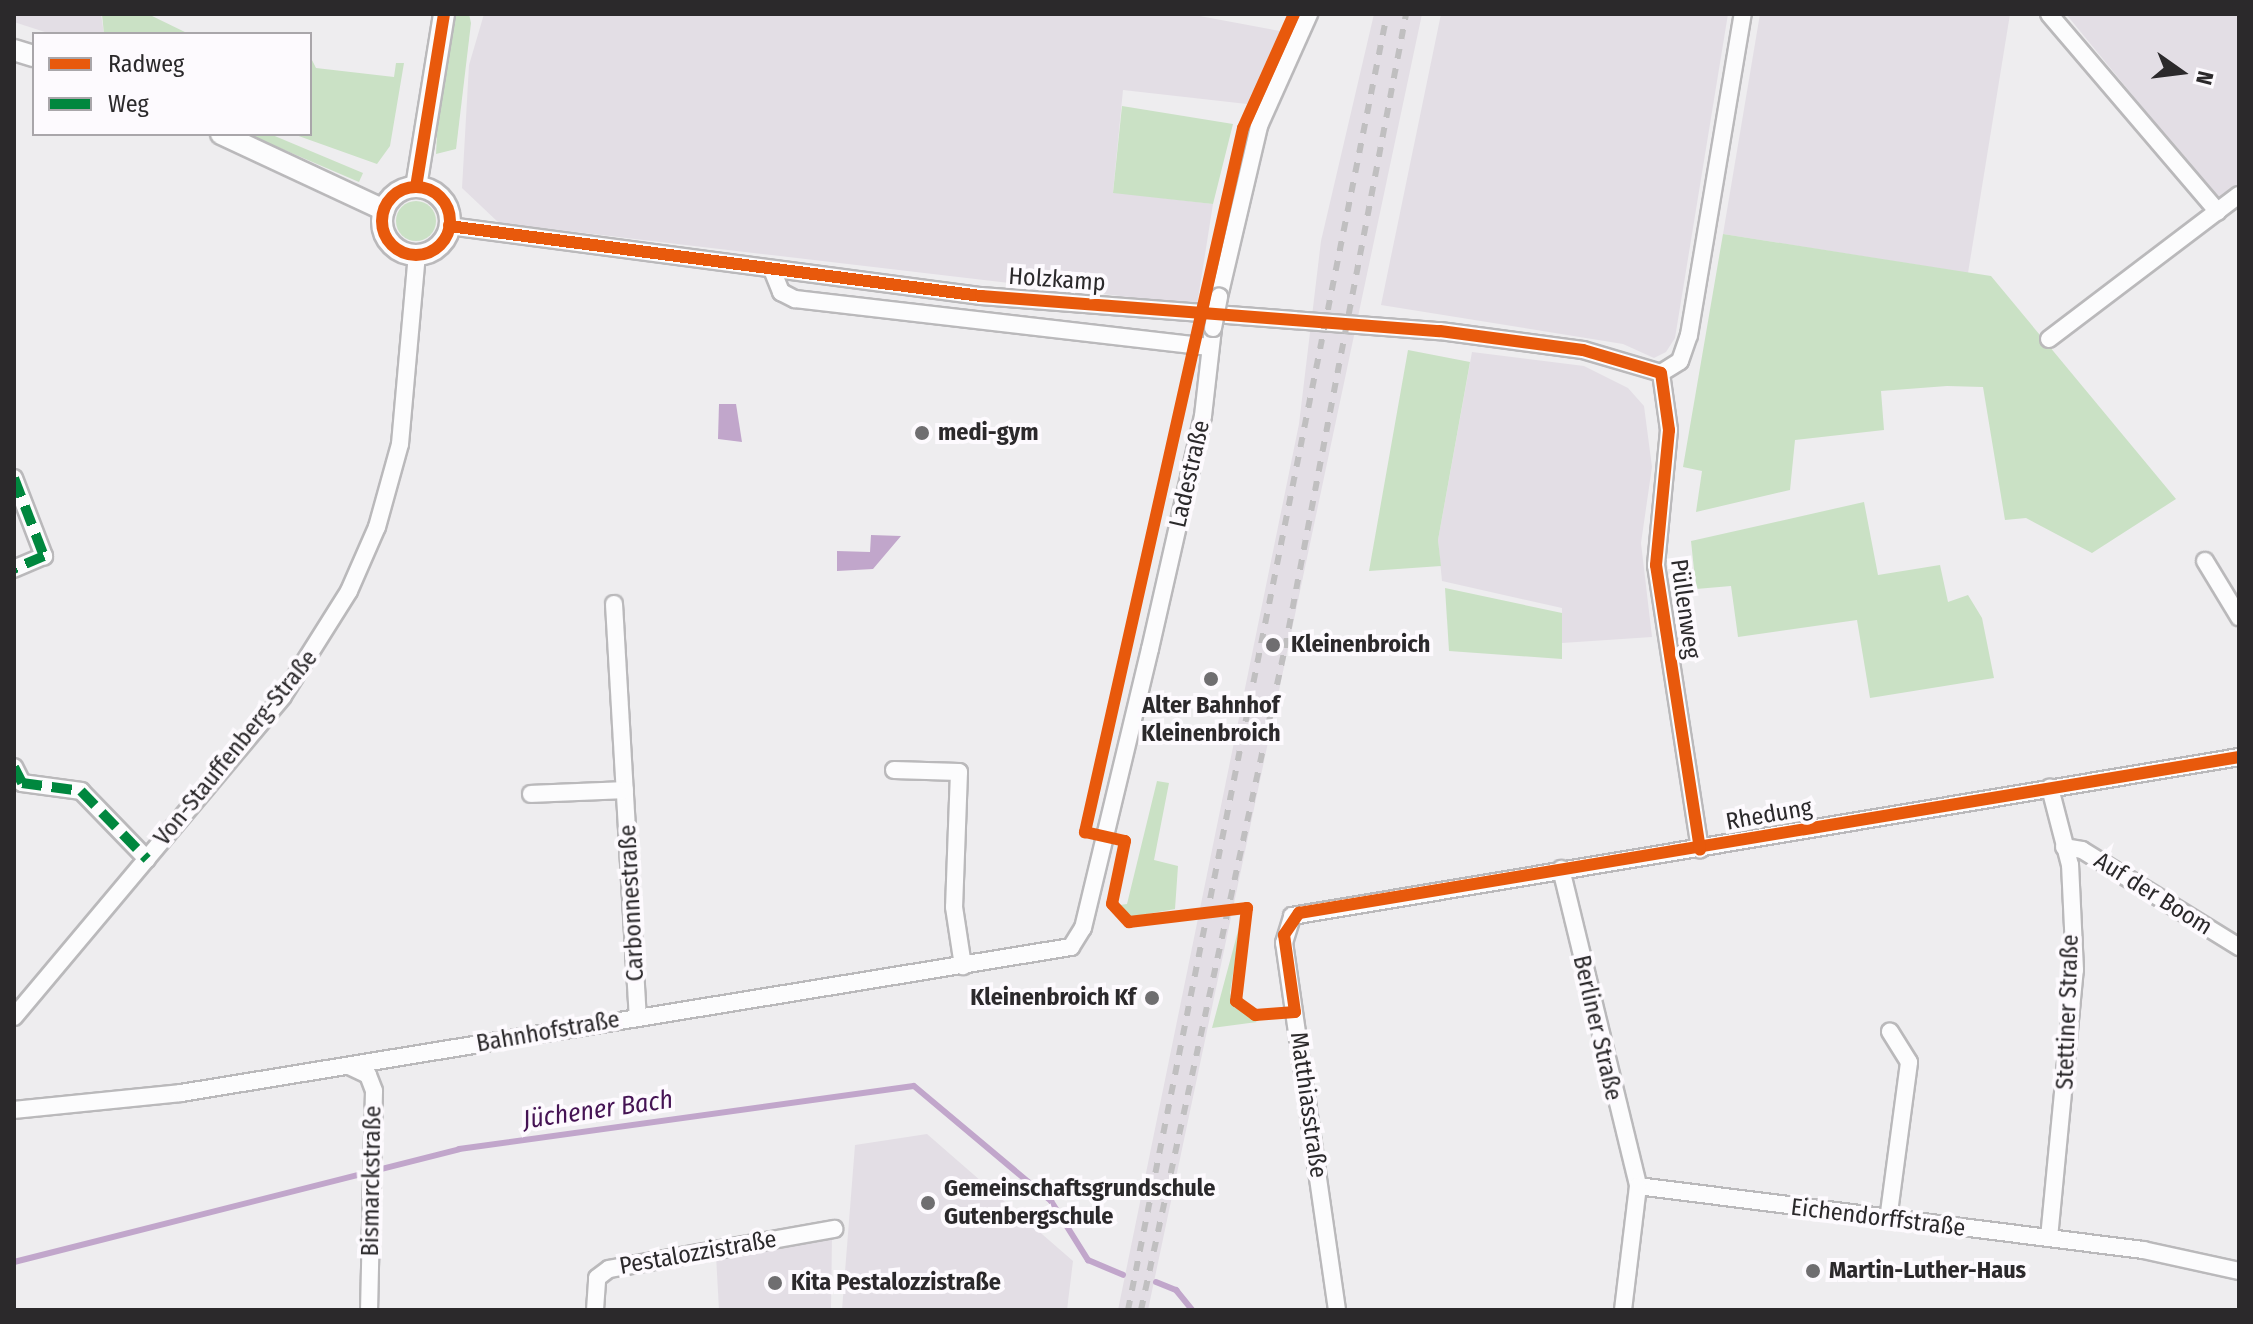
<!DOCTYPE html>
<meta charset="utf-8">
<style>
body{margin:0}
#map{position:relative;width:2253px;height:1324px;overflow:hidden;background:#eeedef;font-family:"Fira Sans Condensed",sans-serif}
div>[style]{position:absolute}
.built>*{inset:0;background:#e3dee5}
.green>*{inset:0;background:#cae1c5}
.round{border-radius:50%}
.water>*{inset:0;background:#c1a6cb}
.stream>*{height:6px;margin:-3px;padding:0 3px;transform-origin:3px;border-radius:3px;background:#c1a6cb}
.roads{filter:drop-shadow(2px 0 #bab9bb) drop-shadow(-2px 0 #bab9bb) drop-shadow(0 2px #bab9bb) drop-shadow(0 -2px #bab9bb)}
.minor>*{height:16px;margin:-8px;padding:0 8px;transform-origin:8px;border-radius:8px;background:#fcfcfd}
.tertiary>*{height:20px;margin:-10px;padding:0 10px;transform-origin:10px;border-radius:10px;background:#fcfcfd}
.tertiary>.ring{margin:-10px;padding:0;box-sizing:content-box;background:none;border:20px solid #fcfcfd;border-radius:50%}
.rail>*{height:6px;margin-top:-3px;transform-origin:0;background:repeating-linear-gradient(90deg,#c0bfc0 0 10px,transparent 0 20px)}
.bridges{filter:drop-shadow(2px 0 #bab9bb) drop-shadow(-2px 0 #bab9bb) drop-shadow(0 2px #bab9bb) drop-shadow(0 -2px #bab9bb)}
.minor-bridge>*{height:16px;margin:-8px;padding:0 8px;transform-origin:8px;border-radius:8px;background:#fcfcfd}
.quiet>*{height:10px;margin-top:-5px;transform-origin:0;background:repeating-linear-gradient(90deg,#00873e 0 20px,transparent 0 30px)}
.cycleway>*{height:12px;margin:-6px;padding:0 6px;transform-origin:6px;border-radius:6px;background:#e8590c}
.cycleway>.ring{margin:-6px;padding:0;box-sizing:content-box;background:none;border:12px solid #e8590c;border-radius:50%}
.dots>*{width:22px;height:22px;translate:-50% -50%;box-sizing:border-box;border:4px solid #fdfafe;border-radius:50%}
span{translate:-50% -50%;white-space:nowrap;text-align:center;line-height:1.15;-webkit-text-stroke:8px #fdfafe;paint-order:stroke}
.street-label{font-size:24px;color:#2b292b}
.poi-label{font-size:24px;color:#2b292b;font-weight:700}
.left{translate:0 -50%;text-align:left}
.right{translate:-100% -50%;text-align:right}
.water-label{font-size:26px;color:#451354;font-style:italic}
.frame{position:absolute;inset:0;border:16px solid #2b292b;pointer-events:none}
.legend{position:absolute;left:32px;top:32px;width:280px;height:104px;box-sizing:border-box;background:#fdfafe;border:2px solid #a9a6aa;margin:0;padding:10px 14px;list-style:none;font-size:24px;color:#2b292b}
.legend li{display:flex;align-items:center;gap:16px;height:40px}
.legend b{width:40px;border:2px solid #a9a6aa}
.north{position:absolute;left:2141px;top:32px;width:80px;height:80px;-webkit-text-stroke:6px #fdfafe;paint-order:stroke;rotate:104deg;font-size:22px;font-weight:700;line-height:32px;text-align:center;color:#2b292b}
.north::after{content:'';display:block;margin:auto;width:28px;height:36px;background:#2b292b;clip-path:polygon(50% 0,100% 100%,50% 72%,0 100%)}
</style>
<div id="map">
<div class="built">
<i style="clip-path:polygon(14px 14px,101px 14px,104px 34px,51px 34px,14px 22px)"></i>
<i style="clip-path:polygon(484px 14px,1189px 14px,1280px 31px,1247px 104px,1123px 90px,1113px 192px,1213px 204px,1197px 305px,499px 223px,462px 188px,469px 65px)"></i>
<i style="clip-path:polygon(1374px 14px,1422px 14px,1148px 1310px,1118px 1310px,1299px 424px,1321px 241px)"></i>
<i style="clip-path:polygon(1441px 14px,1728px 14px,1675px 338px,1666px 352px,1654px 358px,1623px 344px,1381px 305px)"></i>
<i style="clip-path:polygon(1760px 14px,2010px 14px,1968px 273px,1723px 234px)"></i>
<i style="clip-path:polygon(2066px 14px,2239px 14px,2239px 185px,2220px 202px)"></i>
<i style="clip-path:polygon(1472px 352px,1584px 366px,1628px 388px,1644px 406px,1652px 467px,1641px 543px,1652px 637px,1562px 643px,1562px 608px,1442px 581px,1438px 540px)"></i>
<i style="clip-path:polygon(927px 1134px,1073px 1261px,1067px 1310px,842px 1310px,855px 1145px)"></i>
<i style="clip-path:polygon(832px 1236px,831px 1310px,719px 1310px,716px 1255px)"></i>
</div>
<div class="green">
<i style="clip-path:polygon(102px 14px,150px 15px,189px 34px,104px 34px)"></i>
<i style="clip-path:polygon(456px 14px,469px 14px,471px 23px,456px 149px,436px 154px,440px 78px)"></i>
<i style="clip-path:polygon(310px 56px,316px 68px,394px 77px,396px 63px,404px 63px,390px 146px,377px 164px,293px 134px,310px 134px)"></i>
<i style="clip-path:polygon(1122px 106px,1233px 124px,1213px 204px,1113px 193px)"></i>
<i style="clip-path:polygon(247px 134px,270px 134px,363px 173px,359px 182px)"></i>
<i class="round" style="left:396px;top:201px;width:40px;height:40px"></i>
<i style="clip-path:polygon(1723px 234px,1991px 276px,2176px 499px,2092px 553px,2026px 518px,2005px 520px,1983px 387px,1947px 386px,1881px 391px,1884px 430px,1795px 440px,1790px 490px,1696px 512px,1702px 471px,1683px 467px)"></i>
<i style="clip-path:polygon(1408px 350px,1470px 362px,1438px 540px,1441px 566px,1369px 571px)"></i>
<i style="clip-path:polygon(1864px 502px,1878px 575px,1940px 565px,1948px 602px,1968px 595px,1982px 618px,1994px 678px,1870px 698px,1857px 620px,1738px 637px,1731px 586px,1696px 589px,1691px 541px)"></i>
<i style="clip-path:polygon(1445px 588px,1562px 613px,1562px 659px,1449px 651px)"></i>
<i style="clip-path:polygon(1157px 781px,1169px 783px,1154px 860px,1178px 866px,1175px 909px,1130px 917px,1120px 905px,1127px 904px)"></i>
<i style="clip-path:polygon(1242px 916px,1230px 993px,1234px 1006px,1257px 1022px,1212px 1028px)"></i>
</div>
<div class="water">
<i style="clip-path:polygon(719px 404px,736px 404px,742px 442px,718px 439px)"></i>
<i style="clip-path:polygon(871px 535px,901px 536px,873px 569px,837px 571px,837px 551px,870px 552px)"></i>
</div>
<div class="stream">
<i style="left:14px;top:1262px;width:459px;rotate:-14.2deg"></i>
<i style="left:459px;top:1149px;width:459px;rotate:-7.9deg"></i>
<i style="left:914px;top:1086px;width:179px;rotate:40deg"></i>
<i style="left:1051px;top:1201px;width:70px;rotate:57.9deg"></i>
<i style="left:1088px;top:1260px;width:38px;rotate:23deg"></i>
<i style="left:1156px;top:1282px;width:22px;rotate:22deg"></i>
<i style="left:1176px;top:1290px;width:26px;rotate:51deg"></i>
</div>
<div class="roads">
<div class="minor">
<i style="left:2049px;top:14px;width:260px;rotate:49.5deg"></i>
<i style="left:449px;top:226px;width:537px;rotate:7.5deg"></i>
<i style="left:981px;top:296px;width:460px;rotate:4.4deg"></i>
<i style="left:1440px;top:331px;width:144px;rotate:7.6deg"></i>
<i style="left:1583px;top:350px;width:81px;rotate:16.4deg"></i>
<i style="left:1661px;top:373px;width:22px;rotate:-32deg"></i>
<i style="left:1680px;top:361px;width:28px;rotate:-71deg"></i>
<i style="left:1689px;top:335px;width:326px;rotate:-80.5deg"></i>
<i style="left:773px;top:272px;width:22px;rotate:68deg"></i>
<i style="left:781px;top:292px;width:16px;rotate:27deg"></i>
<i style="left:795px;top:299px;width:417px;rotate:6.6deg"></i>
<i style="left:1219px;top:297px;width:176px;rotate:-76.8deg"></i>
<i style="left:1259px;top:126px;width:123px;rotate:-65.9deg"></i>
<i style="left:2049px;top:339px;width:238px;rotate:-37.2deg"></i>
<i style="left:1661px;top:373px;width:58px;rotate:82deg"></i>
<i style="left:1669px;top:430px;width:136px;rotate:95.5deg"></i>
<i style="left:1656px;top:565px;width:288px;rotate:81.2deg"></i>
<i style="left:14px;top:478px;width:84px;rotate:69deg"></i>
<i style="left:44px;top:556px;width:33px;rotate:157deg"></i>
<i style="left:2205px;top:561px;width:66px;rotate:58.7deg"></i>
<i style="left:614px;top:604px;width:414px;rotate:86.7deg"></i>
<i style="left:14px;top:767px;width:18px;rotate:63deg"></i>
<i style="left:22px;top:783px;width:60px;rotate:7.7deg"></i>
<i style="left:81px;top:791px;width:95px;rotate:45.9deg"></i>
<i style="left:894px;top:770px;width:65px;rotate:1.8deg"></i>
<i style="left:959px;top:772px;width:135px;rotate:92.1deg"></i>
<i style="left:954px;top:907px;width:60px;rotate:81.3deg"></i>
<i style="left:531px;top:794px;width:94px;rotate:-2.4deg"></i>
<i style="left:2064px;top:847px;width:18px;rotate:9deg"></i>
<i style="left:2082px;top:850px;width:185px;rotate:31.7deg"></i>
<i style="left:1561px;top:869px;width:326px;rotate:76.3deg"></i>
<i style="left:14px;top:1017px;width:419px;rotate:-50deg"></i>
<i style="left:283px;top:696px;width:124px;rotate:-57.8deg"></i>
<i style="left:349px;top:591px;width:70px;rotate:-66.4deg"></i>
<i style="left:377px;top:527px;width:86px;rotate:-74.5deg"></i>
<i style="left:400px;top:444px;width:190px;rotate:-84.9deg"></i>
<i style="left:349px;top:1066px;width:21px;rotate:25deg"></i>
<i style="left:368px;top:1075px;width:17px;rotate:69deg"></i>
<i style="left:374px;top:1091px;width:219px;rotate:91.3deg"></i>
<i style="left:14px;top:1110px;width:168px;rotate:-5.8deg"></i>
<i style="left:181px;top:1093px;width:902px;rotate:-9.32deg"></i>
<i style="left:1071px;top:947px;width:22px;rotate:-58deg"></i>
<i style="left:1083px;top:928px;width:287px;rotate:-76.5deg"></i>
<i style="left:1150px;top:649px;width:239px;rotate:-77.2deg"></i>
<i style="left:1203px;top:416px;width:89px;rotate:-83.5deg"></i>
<i style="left:1638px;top:1186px;width:509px;rotate:7.22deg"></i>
<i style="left:2143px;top:1250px;width:98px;rotate:12.3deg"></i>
<i style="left:1888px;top:1220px;width:159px;rotate:-82.4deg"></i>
<i style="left:1909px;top:1062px;width:36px;rotate:-122deg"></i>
<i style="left:2049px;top:1238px;width:269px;rotate:-84.5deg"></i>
<i style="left:2075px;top:970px;width:105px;rotate:-92.7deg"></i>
<i style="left:2070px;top:865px;width:80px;rotate:-104.6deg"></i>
<i style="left:595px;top:1310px;width:32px;rotate:-86deg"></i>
<i style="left:597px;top:1278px;width:15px;rotate:-37deg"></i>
<i style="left:609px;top:1269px;width:229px;rotate:-10.1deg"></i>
<i style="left:1337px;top:1310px;width:371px;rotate:-98.2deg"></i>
<i style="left:1284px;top:943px;width:28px;rotate:-73deg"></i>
<i style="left:1292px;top:916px;width:960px;rotate:-9.53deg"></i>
<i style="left:1623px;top:1310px;width:125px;rotate:-83.1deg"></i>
</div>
<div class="tertiary">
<i style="left:14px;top:50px;width:21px;rotate:17deg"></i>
<i style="left:221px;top:134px;width:180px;rotate:25deg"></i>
<i style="left:416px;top:187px;width:175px;rotate:-80.8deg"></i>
<i class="ring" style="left:382px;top:187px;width:48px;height:48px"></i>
</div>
</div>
<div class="rail">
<i style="left:1128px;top:1310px;width:1322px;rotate:-78.7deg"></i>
<i style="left:1141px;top:1310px;width:677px;rotate:-77.73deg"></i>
<i style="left:1285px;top:648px;width:645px;rotate:-79.19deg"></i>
</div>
<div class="bridges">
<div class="minor-bridge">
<i style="left:1213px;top:328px;width:32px;rotate:-79deg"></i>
</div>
</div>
<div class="quiet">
<i style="left:14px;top:478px;width:84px;rotate:69deg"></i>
<i style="left:44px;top:556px;width:33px;rotate:157deg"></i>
<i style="left:14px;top:767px;width:18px;rotate:63deg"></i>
<i style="left:22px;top:783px;width:60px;rotate:7.7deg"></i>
<i style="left:81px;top:791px;width:95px;rotate:45.9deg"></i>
</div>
<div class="cycleway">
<i style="left:1294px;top:14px;width:125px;rotate:114.1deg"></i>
<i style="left:1243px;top:128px;width:722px;rotate:102.65deg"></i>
<i style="left:1085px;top:832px;width:41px;rotate:12.7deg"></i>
<i style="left:1125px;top:841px;width:64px;rotate:101.7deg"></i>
<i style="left:1112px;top:904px;width:25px;rotate:47deg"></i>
<i style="left:1129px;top:922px;width:119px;rotate:-6.8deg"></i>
<i style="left:1247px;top:908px;width:94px;rotate:96.7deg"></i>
<i style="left:1236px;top:1001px;width:24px;rotate:36deg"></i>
<i style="left:1255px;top:1015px;width:40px;rotate:-4.3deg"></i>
<i style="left:1295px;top:1012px;width:78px;rotate:-98.1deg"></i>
<i style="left:1284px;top:935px;width:27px;rotate:-56deg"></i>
<i style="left:1299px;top:913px;width:953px;rotate:-9.42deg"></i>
<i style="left:416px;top:187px;width:175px;rotate:-80.8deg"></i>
<i class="ring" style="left:382px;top:187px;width:56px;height:56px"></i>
<i style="left:449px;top:226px;width:537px;rotate:7.5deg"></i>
<i style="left:981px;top:296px;width:460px;rotate:4.4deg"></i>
<i style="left:1440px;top:331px;width:144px;rotate:7.6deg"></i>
<i style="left:1583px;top:350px;width:81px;rotate:16.4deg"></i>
<i style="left:1661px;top:373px;width:58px;rotate:82deg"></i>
<i style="left:1669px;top:430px;width:136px;rotate:95.5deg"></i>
<i style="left:1656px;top:565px;width:288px;rotate:81.2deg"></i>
</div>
<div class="dots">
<i style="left:922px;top:433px;background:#6f6e70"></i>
<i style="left:1273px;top:645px;background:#6f6e70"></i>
<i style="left:1211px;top:679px;background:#6f6e70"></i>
<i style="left:1152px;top:998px;background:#6f6e70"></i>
<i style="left:928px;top:1203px;background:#6f6e70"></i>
<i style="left:1813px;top:1271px;background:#6f6e70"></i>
<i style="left:775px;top:1283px;background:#6f6e70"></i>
</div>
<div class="street-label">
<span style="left:1057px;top:280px;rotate:4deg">Holzkamp</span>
<span style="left:1190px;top:474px;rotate:-77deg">Ladestraße</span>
<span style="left:1685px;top:609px;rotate:82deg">Püllenweg</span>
<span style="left:236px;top:748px;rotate:-51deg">Von-Stauffenberg-Straße</span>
<span style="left:1769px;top:815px;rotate:-10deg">Rhedung</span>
<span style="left:2153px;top:894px;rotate:32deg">Auf der Boom</span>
<span style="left:632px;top:903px;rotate:-93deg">Carbonnestraße</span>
<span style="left:2068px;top:1012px;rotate:-88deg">Stettiner Straße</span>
<span style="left:1597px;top:1028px;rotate:77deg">Berliner Straße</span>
<span style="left:548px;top:1032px;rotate:-10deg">Bahnhofstraße</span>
<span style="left:1308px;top:1105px;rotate:82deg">Matthiasstraße</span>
<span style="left:372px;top:1181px;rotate:-89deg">Bismarckstraße</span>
<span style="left:1878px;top:1218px;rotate:7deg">Eichendorffstraße</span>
<span style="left:698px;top:1253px;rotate:-10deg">Pestalozzistraße</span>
</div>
<div class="poi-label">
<span class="left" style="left:938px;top:433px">medi-gym</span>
<span class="left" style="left:1291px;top:645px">Kleinenbroich</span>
<span style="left:1211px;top:720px">Alter Bahnhof<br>Kleinenbroich</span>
<span class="right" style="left:1136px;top:998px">Kleinenbroich Kf</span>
<span class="left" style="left:944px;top:1203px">Gemeinschaftsgrundschule<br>Gutenbergschule</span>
<span class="left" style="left:1829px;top:1271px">Martin-Luther-Haus</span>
<span class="left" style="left:791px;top:1283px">Kita Pestalozzistraße</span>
</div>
<div class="water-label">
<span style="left:598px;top:1110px;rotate:-8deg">Jüchener Bach</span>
</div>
<div class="frame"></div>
<ul class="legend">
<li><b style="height:10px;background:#e8590c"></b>Radweg</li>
<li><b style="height:10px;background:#00873e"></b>Weg</li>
</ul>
<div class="north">N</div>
</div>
